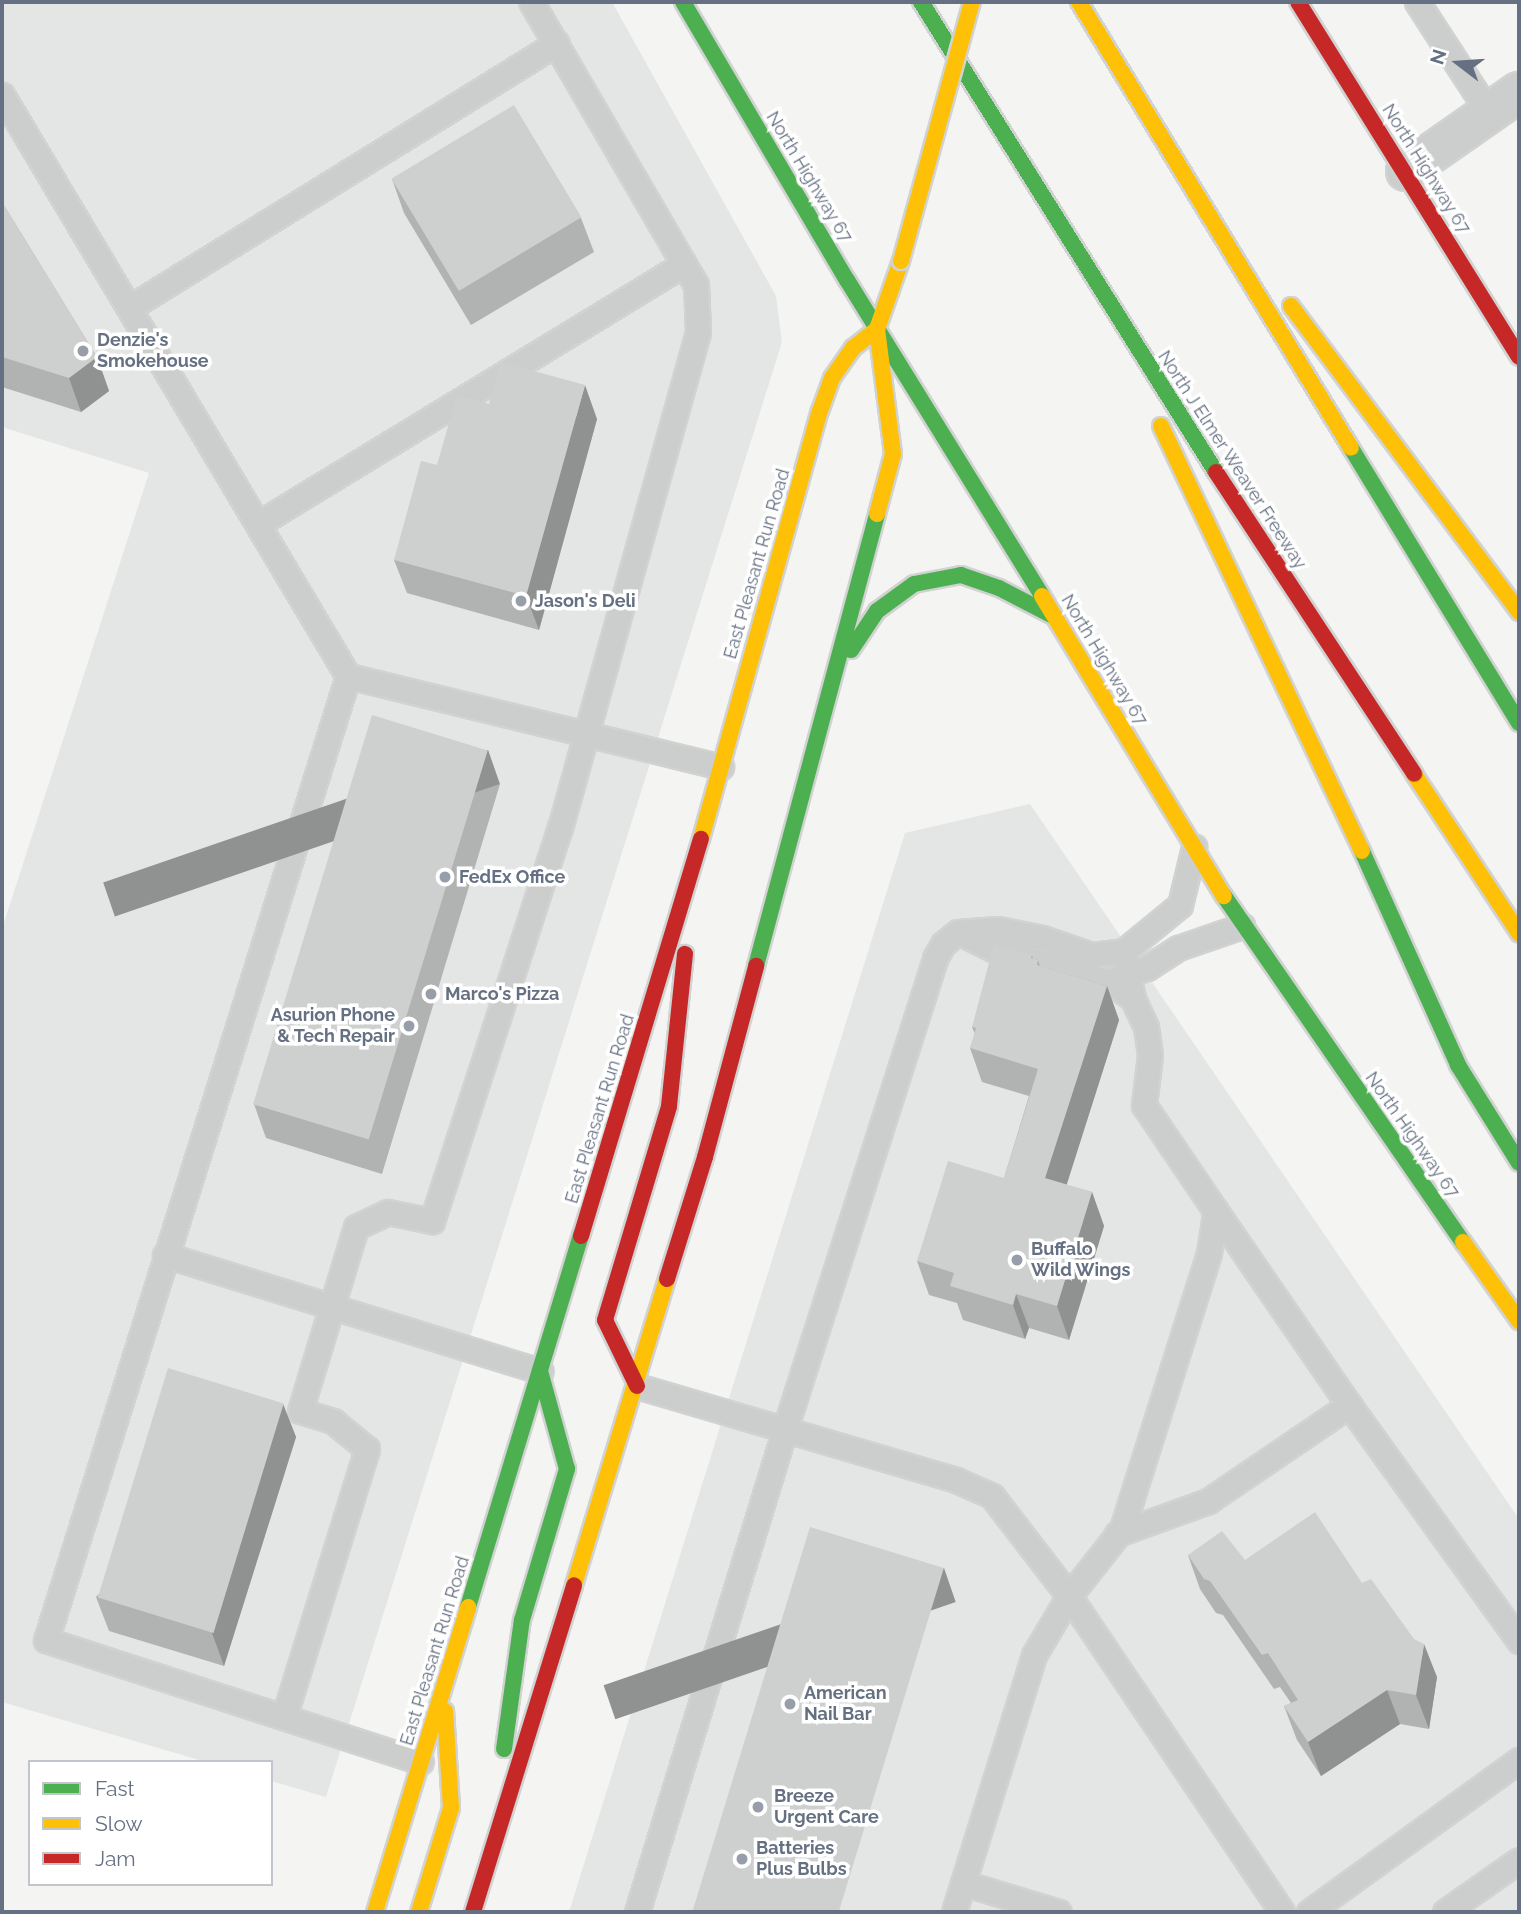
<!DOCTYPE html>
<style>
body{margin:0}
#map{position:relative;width:1521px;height:1914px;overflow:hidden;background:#f4f4f2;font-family:Raleway,sans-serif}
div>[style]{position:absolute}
.built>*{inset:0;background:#e4e5e5}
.roads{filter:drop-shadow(2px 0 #d1d2d2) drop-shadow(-2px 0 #d1d2d2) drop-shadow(0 2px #d1d2d2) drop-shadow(0 -2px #d1d2d2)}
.lane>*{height:23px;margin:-11.5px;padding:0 11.5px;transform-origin:11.5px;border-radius:11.5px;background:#cccdcd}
.street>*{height:38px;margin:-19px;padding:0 19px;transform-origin:19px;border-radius:19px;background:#cccdcd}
.fast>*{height:16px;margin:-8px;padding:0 8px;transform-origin:8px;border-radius:8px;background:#4caf50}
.slow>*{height:16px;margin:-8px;padding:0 8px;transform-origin:8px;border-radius:8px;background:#ffc107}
.jam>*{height:16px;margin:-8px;padding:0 8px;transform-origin:8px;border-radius:8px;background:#c62828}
.bridges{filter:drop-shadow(2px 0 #d1d2d2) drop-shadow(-2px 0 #d1d2d2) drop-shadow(0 2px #d1d2d2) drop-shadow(0 -2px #d1d2d2)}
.slow-bridge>*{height:16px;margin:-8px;padding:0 8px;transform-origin:8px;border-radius:8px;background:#ffc107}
.wall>*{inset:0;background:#b1b2b2}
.shaded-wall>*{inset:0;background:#909191;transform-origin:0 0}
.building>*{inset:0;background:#cecfcf;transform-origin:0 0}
.dots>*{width:19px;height:19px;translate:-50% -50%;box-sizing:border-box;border:4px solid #fff;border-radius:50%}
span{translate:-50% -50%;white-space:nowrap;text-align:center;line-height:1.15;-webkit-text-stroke:7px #fff;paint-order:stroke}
.street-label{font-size:18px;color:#657082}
.poi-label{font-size:18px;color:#657082;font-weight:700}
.left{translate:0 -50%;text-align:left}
.right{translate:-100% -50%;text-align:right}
.frame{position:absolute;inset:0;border:4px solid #657082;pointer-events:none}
.legend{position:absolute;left:28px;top:1760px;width:245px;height:126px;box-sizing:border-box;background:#fff;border:2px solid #c1c6cd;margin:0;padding:9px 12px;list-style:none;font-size:21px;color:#657082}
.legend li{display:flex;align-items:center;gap:14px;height:35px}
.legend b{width:35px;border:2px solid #c1c6cd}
.north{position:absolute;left:1423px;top:28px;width:70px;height:70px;-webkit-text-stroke:5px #fff;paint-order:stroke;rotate:287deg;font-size:19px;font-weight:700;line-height:28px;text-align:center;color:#657082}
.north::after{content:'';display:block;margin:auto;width:24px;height:32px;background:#657082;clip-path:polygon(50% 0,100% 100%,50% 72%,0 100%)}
</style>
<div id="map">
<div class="built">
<i style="clip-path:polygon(2px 2px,612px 2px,776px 296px,782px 342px,326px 1797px,271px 1781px,271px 1762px,206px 1762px,2px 1702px,2px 929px,149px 473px,2px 427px)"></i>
<i style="clip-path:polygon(1030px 804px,1519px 1519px,1519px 1912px,569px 1912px,905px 833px)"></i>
</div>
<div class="roads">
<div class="lane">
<i style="left:1417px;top:2px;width:132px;rotate:57deg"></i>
<i style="left:2px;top:95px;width:676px;rotate:59.23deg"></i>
<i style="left:348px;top:676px;width:384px;rotate:13.7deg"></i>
<i style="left:129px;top:308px;width:503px;rotate:-31.76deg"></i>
<i style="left:258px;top:524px;width:499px;rotate:-31.4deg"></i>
<i style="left:348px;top:676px;width:1010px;rotate:107.39deg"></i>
<i style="left:46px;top:1640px;width:394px;rotate:18deg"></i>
<i style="left:958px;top:932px;width:39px;rotate:26deg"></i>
<i style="left:993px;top:949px;width:122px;rotate:15.8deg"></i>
<i style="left:1110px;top:982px;width:29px;rotate:36deg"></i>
<i style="left:1116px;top:979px;width:33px;rotate:-20deg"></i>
<i style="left:1147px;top:968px;width:37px;rotate:-33deg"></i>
<i style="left:1178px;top:948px;width:68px;rotate:-19deg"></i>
<i style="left:1215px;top:1210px;width:237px;rotate:55.5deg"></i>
<i style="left:1349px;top:1405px;width:291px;rotate:54.2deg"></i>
<i style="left:165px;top:1255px;width:393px;rotate:17.2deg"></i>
<i style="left:637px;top:1386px;width:333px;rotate:16.4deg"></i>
<i style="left:956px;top:1480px;width:39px;rotate:24deg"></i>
<i style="left:992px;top:1496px;width:126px;rotate:52.4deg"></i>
<i style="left:1069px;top:1596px;width:381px;rotate:56deg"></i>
<i style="left:1117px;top:1534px;width:97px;rotate:-19.9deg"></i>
<i style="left:1208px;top:1501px;width:171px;rotate:-34.2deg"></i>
<i style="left:284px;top:1717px;width:281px;rotate:-72.8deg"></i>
<i style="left:367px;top:1449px;width:44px;rotate:-140.5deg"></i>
<i style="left:333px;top:1421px;width:34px;rotate:-163deg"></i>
<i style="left:300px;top:1411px;width:192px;rotate:-73.1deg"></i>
<i style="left:356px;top:1227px;width:35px;rotate:-25deg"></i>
<i style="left:388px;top:1212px;width:45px;rotate:11.6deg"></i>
<i style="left:432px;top:1221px;width:413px;rotate:-72deg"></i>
<i style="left:560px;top:828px;width:515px;rotate:-74.45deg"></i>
<i style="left:698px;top:332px;width:47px;rotate:-92.4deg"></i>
<i style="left:696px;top:285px;width:328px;rotate:-120.2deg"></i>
<i style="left:963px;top:1883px;width:100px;rotate:16.8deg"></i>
<i style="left:637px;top:1912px;width:505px;rotate:-72.96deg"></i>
<i style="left:785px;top:1429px;width:494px;rotate:-72.3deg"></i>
<i style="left:935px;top:958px;width:16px;rotate:-60deg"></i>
<i style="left:943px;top:944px;width:19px;rotate:-39deg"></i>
<i style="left:958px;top:932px;width:40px;rotate:-4.3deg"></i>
<i style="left:998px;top:929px;width:45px;rotate:11.6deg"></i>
<i style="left:1042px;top:938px;width:53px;rotate:18.8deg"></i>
<i style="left:1092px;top:955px;width:32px;rotate:-7deg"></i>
<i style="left:1124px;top:951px;width:72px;rotate:-39.4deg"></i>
<i style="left:1180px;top:905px;width:60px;rotate:-76.4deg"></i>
<i style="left:954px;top:1912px;width:269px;rotate:-72.7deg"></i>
<i style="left:1034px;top:1655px;width:69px;rotate:-59.3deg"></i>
<i style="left:1069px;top:1596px;width:85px;rotate:-51.7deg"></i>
<i style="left:1122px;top:1529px;width:289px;rotate:-72.5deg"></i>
<i style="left:1209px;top:1253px;width:24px;rotate:-81deg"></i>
<i style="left:1213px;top:1229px;width:19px;rotate:-84deg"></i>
<i style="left:1215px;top:1210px;width:127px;rotate:-124.1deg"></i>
<i style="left:1144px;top:1105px;width:50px;rotate:-83.2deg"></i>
<i style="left:1150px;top:1055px;width:28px;rotate:-98deg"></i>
<i style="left:1146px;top:1027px;width:31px;rotate:-115deg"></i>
<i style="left:1133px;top:999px;width:49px;rotate:-100.6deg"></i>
<i style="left:1309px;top:1912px;width:259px;rotate:-35.9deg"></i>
<i style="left:1445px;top:1912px;width:90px;rotate:-35.1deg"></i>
</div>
<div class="street">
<i style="left:1406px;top:171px;width:138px;rotate:-35deg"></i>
</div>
<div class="fast">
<i style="left:683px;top:2px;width:323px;rotate:59.5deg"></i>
<i style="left:847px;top:280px;width:371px;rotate:58.3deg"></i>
<i style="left:921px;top:2px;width:555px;rotate:57.89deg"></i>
<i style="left:1351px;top:448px;width:322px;rotate:58.6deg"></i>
<i style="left:851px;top:650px;width:47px;rotate:-56.3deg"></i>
<i style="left:877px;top:611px;width:46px;rotate:-36.1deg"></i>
<i style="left:914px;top:584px;width:48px;rotate:-10.8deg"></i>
<i style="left:961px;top:575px;width:40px;rotate:18.9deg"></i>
<i style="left:999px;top:588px;width:63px;rotate:27.4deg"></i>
<i style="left:1362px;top:851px;width:235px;rotate:65.8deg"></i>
<i style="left:1458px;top:1065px;width:115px;rotate:58.1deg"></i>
<i style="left:1224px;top:896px;width:421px;rotate:55.4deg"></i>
<i style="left:756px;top:966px;width:468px;rotate:-75deg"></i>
<i style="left:468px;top:1607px;width:388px;rotate:-73.1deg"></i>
<i style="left:504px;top:1749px;width:130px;rotate:-82.1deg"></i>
<i style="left:522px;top:1620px;width:158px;rotate:-73.4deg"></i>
<i style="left:567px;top:1469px;width:102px;rotate:-105.4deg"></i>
</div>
<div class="slow">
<i style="left:1079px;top:2px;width:522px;rotate:58.62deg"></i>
<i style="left:1291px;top:306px;width:382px;rotate:53.3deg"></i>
<i style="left:1161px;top:426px;width:470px;rotate:64.7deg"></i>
<i style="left:877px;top:514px;width:62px;rotate:-75.1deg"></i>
<i style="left:893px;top:454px;width:126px;rotate:-97.3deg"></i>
<i style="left:877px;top:329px;width:72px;rotate:-70.6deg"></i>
<i style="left:1042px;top:596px;width:351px;rotate:58.8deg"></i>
<i style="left:1414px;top:774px;width:191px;rotate:56.6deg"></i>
<i style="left:701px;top:839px;width:444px;rotate:-74.5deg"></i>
<i style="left:820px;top:411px;width:35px;rotate:-70deg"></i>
<i style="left:832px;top:378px;width:37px;rotate:-55deg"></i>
<i style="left:853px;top:348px;width:31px;rotate:-38deg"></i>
<i style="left:1463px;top:1242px;width:97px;rotate:54.7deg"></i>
<i style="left:574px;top:1585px;width:320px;rotate:-73.1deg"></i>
<i style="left:375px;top:1912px;width:319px;rotate:-73deg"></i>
<i style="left:419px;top:1912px;width:109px;rotate:-72.9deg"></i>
<i style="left:451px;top:1808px;width:97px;rotate:-93.5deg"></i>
</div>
<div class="jam">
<i style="left:1298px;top:2px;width:418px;rotate:58.1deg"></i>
<i style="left:1216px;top:472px;width:361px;rotate:56.7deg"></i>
<i style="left:581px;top:1236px;width:415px;rotate:-73.2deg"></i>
<i style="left:667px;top:1279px;width:128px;rotate:-72.7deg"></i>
<i style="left:705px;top:1157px;width:198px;rotate:-75deg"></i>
<i style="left:637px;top:1386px;width:73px;rotate:-115.9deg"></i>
<i style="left:605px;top:1320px;width:223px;rotate:-73.3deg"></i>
<i style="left:669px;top:1106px;width:153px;rotate:-84deg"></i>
<i style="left:473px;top:1912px;width:342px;rotate:-72.8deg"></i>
</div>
</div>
<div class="bridges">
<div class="slow-bridge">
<i style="left:901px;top:261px;width:269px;rotate:-74.7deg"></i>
</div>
</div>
<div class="wall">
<i style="clip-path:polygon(392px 179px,581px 218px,594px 252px,471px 325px,404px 213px)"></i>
<i style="clip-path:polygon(2px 202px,97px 357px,109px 391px,81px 412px,2px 387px)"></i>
<i style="clip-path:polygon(489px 404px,597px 419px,539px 630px,407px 593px,394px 560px,437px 465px)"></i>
<i style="clip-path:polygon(488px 750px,500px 784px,382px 1174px,266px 1138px,254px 1104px)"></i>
<i style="clip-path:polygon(1032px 955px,1033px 959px,1038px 960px,1040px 966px,1107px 986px,1119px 1020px,1066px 1185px,1092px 1192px,1104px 1226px,1069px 1340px,1029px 1328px,1025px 1339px,963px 1320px,957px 1303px,929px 1295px,917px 1261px,1004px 1178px,1029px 1096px,982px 1082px,970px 1048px,975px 1034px,972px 1027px)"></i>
<i style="clip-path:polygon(283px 1404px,296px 1437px,224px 1666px,109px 1631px,96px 1597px)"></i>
<i style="clip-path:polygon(1188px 1555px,1245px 1560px,1362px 1583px,1437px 1677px,1429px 1729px,1400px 1724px,1321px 1776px,1297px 1740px,1284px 1706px,1291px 1703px,1280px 1687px,1274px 1689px,1223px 1615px,1216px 1613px,1200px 1589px)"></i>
</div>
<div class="shaded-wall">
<i style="clip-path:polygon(97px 357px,109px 391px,81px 412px,69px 378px)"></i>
<i style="clip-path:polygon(585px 385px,597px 419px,539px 630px,526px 596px)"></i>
<i style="left:488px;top:750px;width:36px;height:407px;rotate:71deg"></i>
<i style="clip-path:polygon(1107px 986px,1119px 1020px,1058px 1212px,1045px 1178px)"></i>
<i style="clip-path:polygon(1092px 1192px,1104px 1226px,1069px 1340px,1057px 1306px)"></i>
<i style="clip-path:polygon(1016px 1294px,1029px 1328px,1025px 1339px,1013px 1305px)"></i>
<i style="clip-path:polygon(283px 1404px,296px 1437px,224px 1666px,212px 1633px)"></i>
<i style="left:944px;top:1568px;width:36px;height:360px;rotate:71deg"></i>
<i style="clip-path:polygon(1424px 1644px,1437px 1677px,1429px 1729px,1416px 1695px)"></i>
<i style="clip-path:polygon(1387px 1690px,1400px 1724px,1321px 1776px,1308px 1742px)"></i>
</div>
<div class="building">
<i style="left:514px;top:105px;width:131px;height:143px;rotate:59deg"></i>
<i style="clip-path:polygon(2px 202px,97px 357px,69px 378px,2px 357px)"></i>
<i style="clip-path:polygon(501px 362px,585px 385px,526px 596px,394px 560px,421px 461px,437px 465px,457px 395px,489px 404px)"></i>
<i style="left:372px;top:715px;width:121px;height:407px;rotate:17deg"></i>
<i style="clip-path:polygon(994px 944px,1032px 955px,1031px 958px,1038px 960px,1037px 965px,1107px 986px,1045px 1178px,1092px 1192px,1057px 1306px,1016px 1294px,1013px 1305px,950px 1286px,954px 1273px,917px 1261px,948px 1161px,1004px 1178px,1038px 1069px,970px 1048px,976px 1028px,972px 1027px)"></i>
<i style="left:168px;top:1368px;width:121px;height:240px;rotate:17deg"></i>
<i style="clip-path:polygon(1315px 1512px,1362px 1583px,1371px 1579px,1414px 1639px,1424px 1644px,1416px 1695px,1387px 1690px,1308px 1742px,1284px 1706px,1298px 1700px,1268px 1653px,1262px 1655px,1210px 1581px,1204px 1579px,1188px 1555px,1222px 1531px,1245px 1560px)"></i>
<i style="left:810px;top:1527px;width:140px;height:404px;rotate:17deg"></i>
</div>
<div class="dots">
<i style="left:83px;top:351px;background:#979ea9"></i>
<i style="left:521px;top:601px;background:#979ea9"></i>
<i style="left:445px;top:877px;background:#979ea9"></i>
<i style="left:431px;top:994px;background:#979ea9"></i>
<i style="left:409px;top:1026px;background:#979ea9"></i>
<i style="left:1017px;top:1260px;background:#979ea9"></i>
<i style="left:790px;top:1704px;background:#979ea9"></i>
<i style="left:758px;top:1807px;background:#979ea9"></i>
<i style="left:742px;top:1859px;background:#979ea9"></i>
</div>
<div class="street-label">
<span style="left:1426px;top:169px;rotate:58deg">North Highway 67</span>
<span style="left:809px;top:177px;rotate:59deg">North Highway 67</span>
<span style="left:1232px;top:460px;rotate:57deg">North J Elmer Weaver Freeway</span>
<span style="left:757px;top:564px;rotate:-74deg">East Pleasant Run Road</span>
<span style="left:1104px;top:660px;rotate:59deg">North Highway 67</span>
<span style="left:600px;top:1109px;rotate:-73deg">East Pleasant Run Road</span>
<span style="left:1412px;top:1135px;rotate:55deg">North Highway 67</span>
<span style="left:435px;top:1651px;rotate:-73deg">East Pleasant Run Road</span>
</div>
<div class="poi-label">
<span class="left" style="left:97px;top:351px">Denzie's<br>Smokehouse</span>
<span class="left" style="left:535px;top:601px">Jason's Deli</span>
<span class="left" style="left:459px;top:877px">FedEx Office</span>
<span class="left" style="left:445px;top:994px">Marco's Pizza</span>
<span class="right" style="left:395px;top:1026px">Asurion Phone<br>&amp; Tech Repair</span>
<span class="left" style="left:1031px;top:1260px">Buffalo<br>Wild Wings</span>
<span class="left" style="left:804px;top:1704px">American<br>Nail Bar</span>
<span class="left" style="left:774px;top:1807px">Breeze<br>Urgent Care</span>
<span class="left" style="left:756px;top:1859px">Batteries<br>Plus Bulbs</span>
</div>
<div class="frame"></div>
<ul class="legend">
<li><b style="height:9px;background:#4caf50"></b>Fast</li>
<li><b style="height:9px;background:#ffc107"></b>Slow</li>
<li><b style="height:9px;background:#c62828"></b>Jam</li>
</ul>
<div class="north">N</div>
</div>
